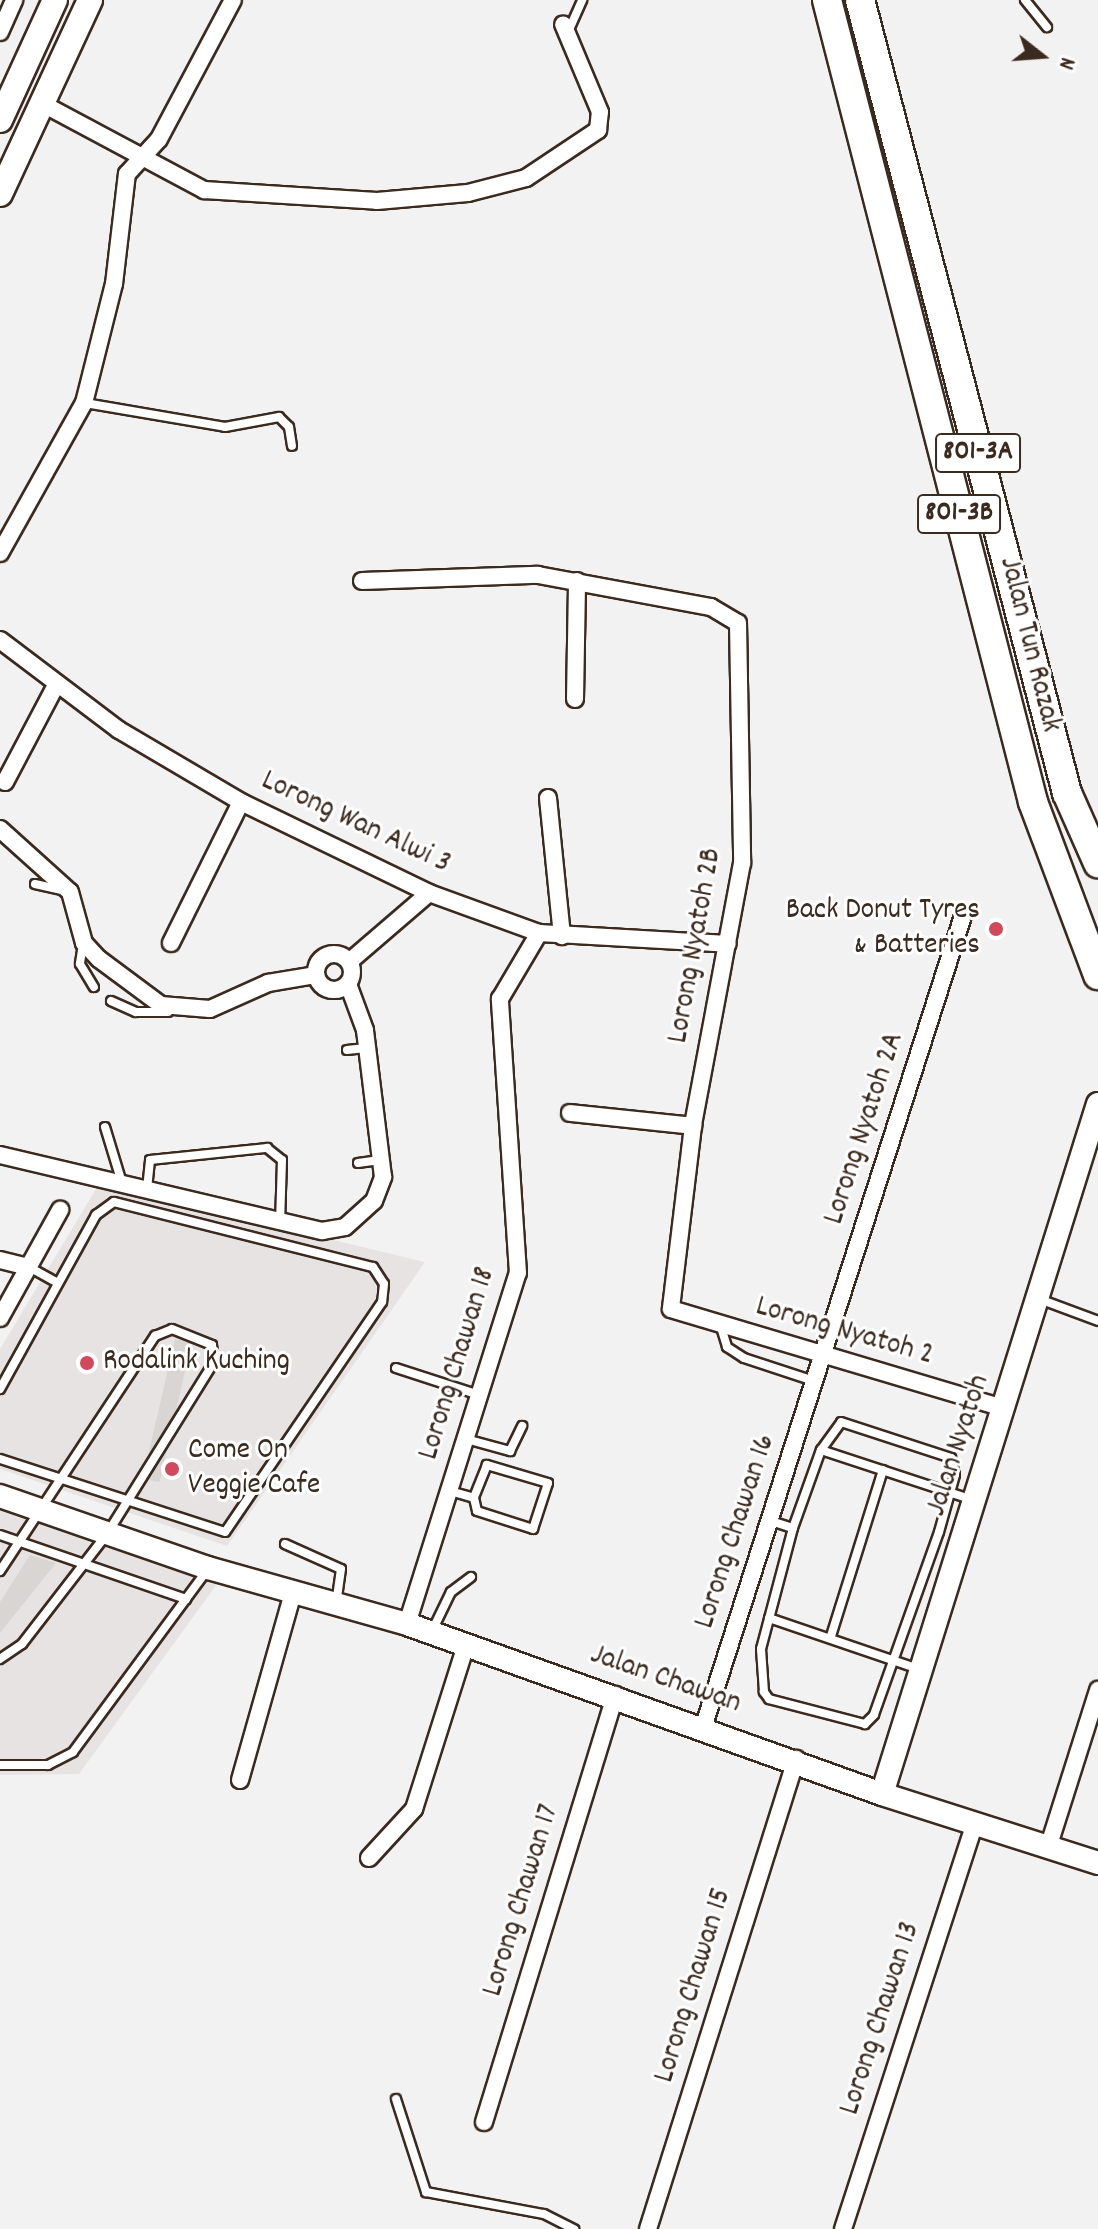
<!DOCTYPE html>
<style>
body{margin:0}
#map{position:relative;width:1098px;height:2229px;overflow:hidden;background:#f3f2f2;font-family:Dekko,sans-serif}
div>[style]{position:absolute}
.built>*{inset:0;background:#e6e3e2}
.green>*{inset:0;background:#d8d5d2;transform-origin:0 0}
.roads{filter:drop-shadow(2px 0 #3b2a1e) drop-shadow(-2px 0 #3b2a1e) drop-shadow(0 2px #3b2a1e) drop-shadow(0 -2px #3b2a1e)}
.lane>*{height:8px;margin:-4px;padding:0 4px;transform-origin:4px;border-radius:4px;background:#fff}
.street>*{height:16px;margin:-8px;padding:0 8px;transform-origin:8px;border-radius:8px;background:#fff}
.street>.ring{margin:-8px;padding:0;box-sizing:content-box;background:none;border:16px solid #fff;border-radius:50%}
.secondary>*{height:22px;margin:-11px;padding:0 11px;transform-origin:11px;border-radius:11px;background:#fff}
.primary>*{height:24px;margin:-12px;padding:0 12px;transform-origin:12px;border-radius:12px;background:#fff}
.highway>*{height:28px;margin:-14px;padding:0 14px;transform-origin:14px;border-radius:14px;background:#fff}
.dots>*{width:22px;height:22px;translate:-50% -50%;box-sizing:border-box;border:4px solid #fff;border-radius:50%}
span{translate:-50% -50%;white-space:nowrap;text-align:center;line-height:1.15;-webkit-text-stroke:6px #fff;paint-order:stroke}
.shield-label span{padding:2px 6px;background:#fff;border:2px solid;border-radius:6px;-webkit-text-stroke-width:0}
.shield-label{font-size:28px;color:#3b2a1e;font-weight:700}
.street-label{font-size:30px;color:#3b2a1e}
.poi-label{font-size:30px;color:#3b2a1e}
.right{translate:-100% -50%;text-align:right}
.left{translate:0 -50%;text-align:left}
.north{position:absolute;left:1002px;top:16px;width:80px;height:80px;-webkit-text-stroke:6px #fff;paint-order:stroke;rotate:107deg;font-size:22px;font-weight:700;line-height:32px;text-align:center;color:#3b2a1e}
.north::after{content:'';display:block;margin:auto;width:28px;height:36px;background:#3b2a1e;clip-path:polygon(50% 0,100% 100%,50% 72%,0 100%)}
</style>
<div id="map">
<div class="built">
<i style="clip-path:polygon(99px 1184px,425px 1262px,227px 1546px,0 1469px,0 1349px)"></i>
<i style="clip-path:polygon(0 1503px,220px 1580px,79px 1774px,0 1775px)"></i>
</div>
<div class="green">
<i style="left:175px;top:1339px;width:17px;height:143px;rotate:13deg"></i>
<i style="clip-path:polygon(30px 1555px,56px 1563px,0 1633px,0 1602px)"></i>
</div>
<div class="roads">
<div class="lane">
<i style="left:1025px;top:0;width:35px;rotate:51deg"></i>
<i style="left:568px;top:32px;width:35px;rotate:-66deg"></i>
<i style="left:85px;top:403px;width:142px;rotate:9.7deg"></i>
<i style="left:225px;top:427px;width:55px;rotate:-10.5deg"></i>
<i style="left:279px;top:417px;width:14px;rotate:45deg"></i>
<i style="left:289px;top:427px;width:19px;rotate:81deg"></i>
<i style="left:35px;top:884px;width:31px;rotate:13deg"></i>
<i style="left:83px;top:944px;width:20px;rotate:99deg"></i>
<i style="left:80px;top:964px;width:27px;rotate:59deg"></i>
<i style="left:111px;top:1001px;width:27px;rotate:24deg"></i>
<i style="left:136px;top:1012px;width:32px"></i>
<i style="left:347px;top:1050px;width:19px;rotate:-6deg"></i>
<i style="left:105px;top:1127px;width:59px;rotate:73.1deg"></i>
<i style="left:358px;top:1163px;width:22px;rotate:-8deg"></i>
<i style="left:147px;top:1189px;width:29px;rotate:-84deg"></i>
<i style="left:150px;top:1160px;width:118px;rotate:-5.9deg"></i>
<i style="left:267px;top:1148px;width:19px;rotate:39deg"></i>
<i style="left:282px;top:1160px;width:62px;rotate:91.8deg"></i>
<i style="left:29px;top:1267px;width:31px;rotate:29deg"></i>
<i style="left:1039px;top:1299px;width:63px;rotate:20.4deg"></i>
<i style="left:721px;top:1327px;width:21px;rotate:73deg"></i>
<i style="left:727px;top:1347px;width:20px;rotate:33deg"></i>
<i style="left:744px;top:1358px;width:74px;rotate:18.2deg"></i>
<i style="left:396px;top:1368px;width:87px;rotate:18deg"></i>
<i style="left:0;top:1389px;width:199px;rotate:-61.1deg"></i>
<i style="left:96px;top:1215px;width:22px;rotate:-36deg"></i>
<i style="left:114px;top:1202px;width:267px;rotate:14.1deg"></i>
<i style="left:373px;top:1267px;width:20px;rotate:57deg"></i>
<i style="left:384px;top:1284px;width:18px;rotate:96deg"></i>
<i style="left:382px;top:1302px;width:278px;rotate:124.3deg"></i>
<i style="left:225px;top:1532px;width:237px;rotate:-162deg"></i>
<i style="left:466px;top:1439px;width:46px;rotate:15.3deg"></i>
<i style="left:510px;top:1451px;width:28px;rotate:-64deg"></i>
<i style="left:821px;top:1450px;width:160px;rotate:18.2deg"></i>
<i style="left:450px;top:1491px;width:25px;rotate:16deg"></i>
<i style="left:474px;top:1498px;width:13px;rotate:77deg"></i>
<i style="left:477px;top:1511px;width:59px;rotate:17.8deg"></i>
<i style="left:533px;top:1529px;width:48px;rotate:-71.9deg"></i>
<i style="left:548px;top:1483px;width:64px;rotate:-163.6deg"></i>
<i style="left:487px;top:1465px;width:35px;rotate:112deg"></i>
<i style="left:771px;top:1521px;width:23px;rotate:18deg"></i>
<i style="left:793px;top:1528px;width:83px;rotate:-70.3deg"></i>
<i style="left:821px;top:1450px;width:34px;rotate:-54deg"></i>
<i style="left:841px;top:1422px;width:116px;rotate:18.1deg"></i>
<i style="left:951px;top:1458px;width:17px;rotate:77deg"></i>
<i style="left:955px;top:1475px;width:59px;rotate:105.7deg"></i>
<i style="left:939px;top:1532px;width:194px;rotate:109.6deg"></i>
<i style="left:874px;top:1715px;width:13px;rotate:135deg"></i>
<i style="left:865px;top:1724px;width:99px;rotate:-165.4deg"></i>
<i style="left:769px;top:1699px;width:9px;rotate:-126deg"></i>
<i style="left:764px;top:1692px;width:43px;rotate:-94deg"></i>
<i style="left:761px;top:1649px;width:125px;rotate:-75.2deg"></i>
<i style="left:0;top:1535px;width:197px;rotate:19deg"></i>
<i style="left:285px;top:1544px;width:61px;rotate:24.1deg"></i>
<i style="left:341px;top:1569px;width:35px;rotate:98deg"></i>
<i style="left:0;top:1571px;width:282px;rotate:-56.6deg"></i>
<i style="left:155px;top:1336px;width:18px;rotate:-22deg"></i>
<i style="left:172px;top:1329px;width:43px;rotate:21.8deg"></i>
<i style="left:212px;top:1345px;width:17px;rotate:83deg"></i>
<i style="left:214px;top:1362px;width:203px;rotate:121.9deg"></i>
<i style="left:107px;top:1534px;width:139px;rotate:127.7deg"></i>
<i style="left:22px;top:1644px;width:27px;rotate:146deg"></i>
<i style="left:769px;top:1618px;width:158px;rotate:18.8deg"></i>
<i style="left:433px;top:1629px;width:41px;rotate:-64.1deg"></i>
<i style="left:451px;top:1592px;width:25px;rotate:-37deg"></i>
<i style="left:831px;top:1636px;width:174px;rotate:-72.6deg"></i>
<i style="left:0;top:1765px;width:48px"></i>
<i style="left:48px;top:1765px;width:28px;rotate:-27deg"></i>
<i style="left:73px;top:1752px;width:227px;rotate:-53.6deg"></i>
<i style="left:396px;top:2099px;width:98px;rotate:72.1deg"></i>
<i style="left:426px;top:2192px;width:120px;rotate:10.6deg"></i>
<i style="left:544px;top:2214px;width:34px;rotate:27deg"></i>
</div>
<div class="street">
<i style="left:0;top:32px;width:35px;rotate:-66deg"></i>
<i style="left:43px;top:104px;width:183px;rotate:28.1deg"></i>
<i style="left:204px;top:190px;width:173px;rotate:3.6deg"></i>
<i style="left:377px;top:201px;width:91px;rotate:-5deg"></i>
<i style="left:468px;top:193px;width:60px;rotate:-14.5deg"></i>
<i style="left:526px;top:178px;width:87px;rotate:-33.7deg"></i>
<i style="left:598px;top:130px;width:18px;rotate:-84deg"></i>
<i style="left:600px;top:112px;width:95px;rotate:-112.8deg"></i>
<i style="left:0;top:553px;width:172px;rotate:-60.8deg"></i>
<i style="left:84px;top:403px;width:123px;rotate:-75.9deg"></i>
<i style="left:114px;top:284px;width:111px;rotate:-83.3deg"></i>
<i style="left:127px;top:174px;width:47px;rotate:-47.6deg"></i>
<i style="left:159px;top:139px;width:157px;rotate:-62deg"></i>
<i style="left:362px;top:581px;width:176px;rotate:-2deg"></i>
<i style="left:538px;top:575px;width:176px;rotate:10.5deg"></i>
<i style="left:711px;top:607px;width:31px;rotate:31deg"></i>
<i style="left:738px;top:623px;width:240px;rotate:89deg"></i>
<i style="left:742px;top:863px;width:268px;rotate:100.6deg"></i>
<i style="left:693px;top:1126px;width:184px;rotate:96.9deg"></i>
<i style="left:671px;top:1309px;width:347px;rotate:16.6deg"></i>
<i style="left:0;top:640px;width:149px;rotate:37.1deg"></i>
<i style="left:119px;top:730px;width:142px;rotate:30.5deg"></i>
<i style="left:241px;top:802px;width:209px;rotate:25.8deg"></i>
<i style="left:429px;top:893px;width:117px;rotate:20deg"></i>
<i style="left:539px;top:933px;width:189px;rotate:3.3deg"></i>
<i style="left:575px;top:699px;width:118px;rotate:-89deg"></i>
<i style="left:5px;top:782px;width:107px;rotate:-62.2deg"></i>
<i style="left:548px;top:798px;width:139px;rotate:84.2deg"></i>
<i style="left:0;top:829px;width:94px;rotate:42deg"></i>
<i style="left:70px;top:892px;width:53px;rotate:74.6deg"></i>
<i style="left:84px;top:943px;width:22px;rotate:47deg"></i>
<i style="left:99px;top:959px;width:77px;rotate:36.6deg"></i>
<i style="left:161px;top:1005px;width:49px;rotate:4.7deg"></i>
<i style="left:210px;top:1009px;width:64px;rotate:-24.1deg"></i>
<i style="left:268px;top:983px;width:49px;rotate:-9.5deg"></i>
<i style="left:171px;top:943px;width:157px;rotate:-63.6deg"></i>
<i class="ring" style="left:316px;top:954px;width:20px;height:20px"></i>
<i style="left:350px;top:961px;width:104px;rotate:-40.7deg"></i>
<i style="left:570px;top:1113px;width:124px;rotate:6deg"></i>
<i style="left:0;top:1155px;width:331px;rotate:13.3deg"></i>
<i style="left:322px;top:1231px;width:23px;rotate:-10deg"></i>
<i style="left:345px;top:1227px;width:39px;rotate:-42deg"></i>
<i style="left:374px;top:1201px;width:26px;rotate:-69deg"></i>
<i style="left:383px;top:1177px;width:148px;rotate:-97deg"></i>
<i style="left:365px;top:1030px;width:49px;rotate:-110.3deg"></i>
<i style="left:0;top:1260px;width:30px;rotate:14deg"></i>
<i style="left:0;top:1318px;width:124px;rotate:-60.9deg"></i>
<i style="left:407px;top:1624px;width:368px;rotate:-72.5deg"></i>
<i style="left:518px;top:1273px;width:275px;rotate:-93.8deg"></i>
<i style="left:500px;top:999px;width:77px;rotate:-59.4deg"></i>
<i style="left:704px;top:1725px;width:846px;rotate:-72.25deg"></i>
<i style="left:240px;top:1780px;width:194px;rotate:-74.2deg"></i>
<i style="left:1048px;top:1848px;width:166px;rotate:-72.4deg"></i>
<i style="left:369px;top:1858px;width:67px;rotate:-47.4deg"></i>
<i style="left:414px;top:1809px;width:172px;rotate:-72.4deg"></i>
<i style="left:484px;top:2122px;width:447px;rotate:-72.9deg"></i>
<i style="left:648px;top:2229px;width:493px;rotate:-72.5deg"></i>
<i style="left:843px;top:2229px;width:424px;rotate:-72deg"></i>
</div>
<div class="secondary">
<i style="left:0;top:1496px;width:220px;rotate:19.1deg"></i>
<i style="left:208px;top:1568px;width:207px;rotate:15.7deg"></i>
<i style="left:407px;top:1624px;width:505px;rotate:19.69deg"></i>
<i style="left:882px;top:1794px;width:227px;rotate:17.7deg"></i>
<i style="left:882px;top:1794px;width:723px;rotate:-72.62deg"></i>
</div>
<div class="primary">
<i style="left:0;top:120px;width:132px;rotate:-65.4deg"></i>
<i style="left:0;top:194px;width:214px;rotate:-65.1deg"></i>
</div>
<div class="highway">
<i style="left:827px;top:0;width:828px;rotate:75.59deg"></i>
<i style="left:1033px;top:802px;width:185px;rotate:69.4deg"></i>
<i style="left:860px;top:0;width:820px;rotate:75.37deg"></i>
<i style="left:1067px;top:793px;width:77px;rotate:66.1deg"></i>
</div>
</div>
<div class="dots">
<i style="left:996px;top:929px;background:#d1495b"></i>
<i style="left:87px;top:1363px;background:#d1495b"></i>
<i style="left:172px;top:1469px;background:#d1495b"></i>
</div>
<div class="shield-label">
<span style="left:978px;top:453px">801-3A</span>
<span style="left:959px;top:514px">801-3B</span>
</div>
<div class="street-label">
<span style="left:1028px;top:645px;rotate:76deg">Jalan Tun Razak</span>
<span style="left:355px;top:824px;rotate:25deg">Lorong Wan Alwi 3</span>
<span style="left:697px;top:946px;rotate:-80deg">Lorong Nyatoh 2B</span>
<span style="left:866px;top:1129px;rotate:-72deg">Lorong Nyatoh 2A</span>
<span style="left:844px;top:1333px;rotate:16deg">Lorong Nyatoh 2</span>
<span style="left:459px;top:1364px;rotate:-73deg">Lorong Chawan 18</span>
<span style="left:960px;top:1446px;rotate:-72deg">Jalan Nyatoh</span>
<span style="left:737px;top:1532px;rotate:-72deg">Lorong Chawan 16</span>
<span style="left:665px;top:1681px;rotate:19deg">Jalan Chawan</span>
<span style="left:523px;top:1901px;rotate:-73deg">Lorong Chawan 17</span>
<span style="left:695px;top:1986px;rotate:-73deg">Lorong Chawan 15</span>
<span style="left:882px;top:2019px;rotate:-72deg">Lorong Chawan 13</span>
</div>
<div class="poi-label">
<span class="right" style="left:980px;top:929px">Back Donut Tyres<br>&amp; Batteries</span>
<span class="left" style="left:103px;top:1363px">Rodalink Kuching</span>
<span class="left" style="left:188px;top:1469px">Come On<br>Veggie Cafe</span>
</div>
<div class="north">N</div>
</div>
